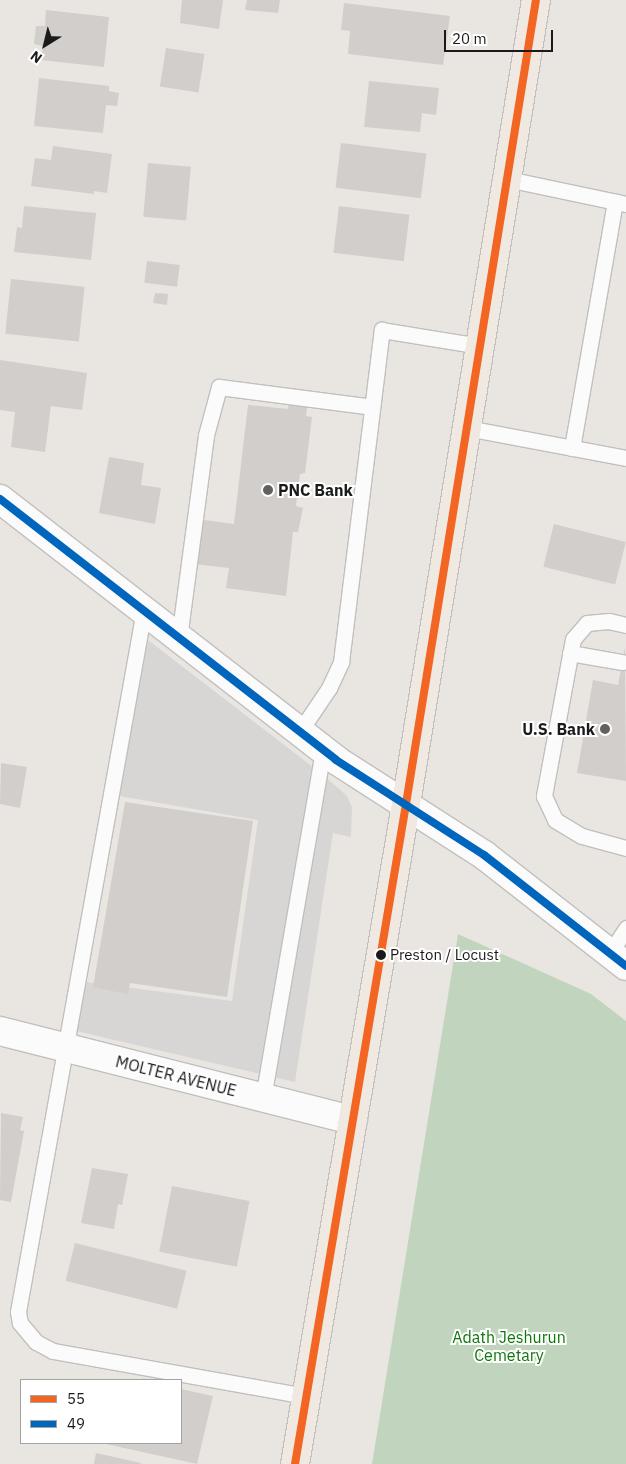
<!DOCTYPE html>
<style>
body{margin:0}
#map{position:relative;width:626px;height:1464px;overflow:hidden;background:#e9e6e2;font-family:"IBM Plex Sans",sans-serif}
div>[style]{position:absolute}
.religious>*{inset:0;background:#d7d6d4}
.cemetery>*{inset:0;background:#c1d4be}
.building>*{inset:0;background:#d1cecb;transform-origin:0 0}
.roads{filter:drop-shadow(1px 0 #c1c0be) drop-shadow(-1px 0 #c1c0be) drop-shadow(0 1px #c1c0be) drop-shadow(0 -1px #c1c0be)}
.lane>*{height:15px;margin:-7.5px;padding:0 7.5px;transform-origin:7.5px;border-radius:7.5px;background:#fcfbfb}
.street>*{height:28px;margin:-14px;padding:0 14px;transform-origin:14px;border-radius:14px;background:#fcfbfb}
.primary>*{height:28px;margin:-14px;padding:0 14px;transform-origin:14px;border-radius:14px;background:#f0e9e2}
.bus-1>*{height:8px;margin:-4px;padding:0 4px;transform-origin:4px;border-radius:4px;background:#f26522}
.bus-2>*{height:8px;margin:-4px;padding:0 4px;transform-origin:4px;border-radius:4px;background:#0065bd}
.dots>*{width:14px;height:14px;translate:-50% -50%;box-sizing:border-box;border:2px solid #fff;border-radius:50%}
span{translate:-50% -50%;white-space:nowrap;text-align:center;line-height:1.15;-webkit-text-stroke:4px #fff;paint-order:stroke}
.bus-label{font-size:15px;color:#1a1a1a}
.left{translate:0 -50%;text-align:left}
.poi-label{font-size:16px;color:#1a1a1a;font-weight:700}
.right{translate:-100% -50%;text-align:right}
.street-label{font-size:16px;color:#1a1a1a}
.park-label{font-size:16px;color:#10770a}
.legend{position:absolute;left:20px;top:1379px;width:162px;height:65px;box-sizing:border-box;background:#fff;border:1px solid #a3a3a3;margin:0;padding:6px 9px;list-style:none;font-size:15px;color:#1a1a1a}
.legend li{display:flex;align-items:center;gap:10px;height:25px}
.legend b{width:25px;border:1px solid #a3a3a3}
.north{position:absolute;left:20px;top:20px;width:50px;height:50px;-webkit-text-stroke:4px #fff;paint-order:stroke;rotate:216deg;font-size:14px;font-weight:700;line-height:20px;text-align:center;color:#1a1a1a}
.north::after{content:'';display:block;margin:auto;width:18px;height:22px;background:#1a1a1a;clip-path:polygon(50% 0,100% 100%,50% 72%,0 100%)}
.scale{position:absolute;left:444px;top:30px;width:109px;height:22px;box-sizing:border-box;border:2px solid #1a1a1a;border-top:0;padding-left:6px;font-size:15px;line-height:18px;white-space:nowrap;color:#1a1a1a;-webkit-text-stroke:4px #fff;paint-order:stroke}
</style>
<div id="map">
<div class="religious">
<i style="clip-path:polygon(148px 640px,322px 774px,347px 796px,352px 807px,351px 837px,333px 833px,295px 1082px,76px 1031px,86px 982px,232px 1001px,258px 820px,119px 796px)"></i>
</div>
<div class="cemetery">
<i style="clip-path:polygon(458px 934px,591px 994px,626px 1021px,626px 1464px,372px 1464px)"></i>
</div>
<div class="building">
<i style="clip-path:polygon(182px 0,223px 0,219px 29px,180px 23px)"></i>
<i style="clip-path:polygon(247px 0,280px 0,278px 13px,245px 10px)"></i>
<i style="clip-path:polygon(344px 3px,450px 16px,443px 65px,348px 54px,350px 31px,341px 30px)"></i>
<i style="clip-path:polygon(46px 10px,109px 17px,104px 67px,41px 60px,43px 46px,34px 44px,36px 26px,45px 26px)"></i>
<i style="left:166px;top:48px;width:39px;height:39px;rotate:9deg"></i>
<i style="clip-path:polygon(39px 78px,109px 86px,109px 91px,119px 93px,117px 106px,106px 105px,103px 133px,34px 126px)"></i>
<i style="clip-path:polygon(369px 81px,439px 88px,436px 115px,422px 113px,420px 132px,364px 127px)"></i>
<i style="left:341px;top:143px;width:86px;height:45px;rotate:7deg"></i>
<i style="clip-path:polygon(53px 146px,112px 154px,107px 193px,94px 191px,94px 194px,31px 186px,35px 158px,51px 160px)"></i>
<i style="left:148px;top:163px;width:43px;height:54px;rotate:5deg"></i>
<i style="clip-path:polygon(24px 206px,96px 213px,91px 260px,14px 252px,17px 227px,22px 228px)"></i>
<i style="left:339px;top:206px;width:71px;height:47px;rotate:7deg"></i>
<i style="left:147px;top:261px;width:33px;height:22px;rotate:7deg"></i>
<i style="left:11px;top:279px;width:74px;height:55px;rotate:6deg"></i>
<i style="clip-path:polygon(155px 293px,168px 294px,167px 305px,153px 303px)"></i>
<i style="clip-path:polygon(0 360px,87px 373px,82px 410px,51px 406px,45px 452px,11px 447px,15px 412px,0 410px)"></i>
<i style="clip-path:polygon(289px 399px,308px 400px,306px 416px,312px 417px,305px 473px,300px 474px,296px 506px,303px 508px,298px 532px,293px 532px,286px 596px,226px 588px,229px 568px,185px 563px,190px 518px,234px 524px,248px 405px,288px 409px)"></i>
<i style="clip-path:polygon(109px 457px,144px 463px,141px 485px,161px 488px,155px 524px,99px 513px)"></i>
<i style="left:554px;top:524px;width:74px;height:44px;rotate:14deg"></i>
<i style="clip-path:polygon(625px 647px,626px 781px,577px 773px,593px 680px,618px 685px)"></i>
<i style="clip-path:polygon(1px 763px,27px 767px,20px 808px,0 804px)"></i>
<i style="clip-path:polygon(125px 802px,253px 821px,227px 997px,130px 983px,128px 994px,93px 987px)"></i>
<i style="clip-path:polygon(1px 1113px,23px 1117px,20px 1130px,24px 1131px,11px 1202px,0 1200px)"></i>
<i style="clip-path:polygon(92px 1168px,128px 1174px,122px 1205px,118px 1204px,114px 1229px,81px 1223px)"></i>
<i style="left:172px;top:1186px;width:79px;height:67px;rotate:11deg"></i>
<i style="left:75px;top:1243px;width:115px;height:39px;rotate:14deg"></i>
<i style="clip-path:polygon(181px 1389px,213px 1396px,197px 1464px,106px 1444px,181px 1443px)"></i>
<i style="clip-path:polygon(96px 1453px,141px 1463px,141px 1464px,94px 1464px)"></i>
</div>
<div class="roads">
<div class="lane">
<i style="left:507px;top:179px;width:122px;rotate:11.9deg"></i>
<i style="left:467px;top:428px;width:162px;rotate:10.7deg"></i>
<i style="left:572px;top:448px;width:250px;rotate:-80.1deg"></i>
<i style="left:144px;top:610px;width:713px;rotate:100.18deg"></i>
<i style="left:18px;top:1312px;width:11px;rotate:80deg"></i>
<i style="left:20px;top:1323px;width:25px;rotate:50deg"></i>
<i style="left:36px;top:1342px;width:19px;rotate:28deg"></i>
<i style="left:53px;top:1351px;width:257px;rotate:10.1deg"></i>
<i style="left:626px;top:625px;width:17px;rotate:-167deg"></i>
<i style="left:609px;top:621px;width:22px;rotate:175deg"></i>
<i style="left:587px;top:623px;width:21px;rotate:131deg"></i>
<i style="left:573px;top:639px;width:160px;rotate:100.5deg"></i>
<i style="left:544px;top:796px;width:26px;rotate:65deg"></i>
<i style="left:555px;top:820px;width:31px;rotate:31deg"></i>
<i style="left:582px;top:836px;width:46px;rotate:15.3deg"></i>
<i style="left:179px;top:638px;width:205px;rotate:-82.4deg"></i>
<i style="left:206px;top:435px;width:50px;rotate:-74.8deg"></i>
<i style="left:219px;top:387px;width:154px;rotate:7.4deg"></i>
<i style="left:570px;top:653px;width:53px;rotate:9.8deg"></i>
<i style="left:300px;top:731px;width:52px;rotate:-56deg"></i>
<i style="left:329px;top:688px;width:29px;rotate:-65deg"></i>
<i style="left:341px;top:662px;width:335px;rotate:-83deg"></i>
<i style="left:382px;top:330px;width:99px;rotate:9.3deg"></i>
<i style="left:610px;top:953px;width:30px;rotate:-57deg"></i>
<i style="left:263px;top:1098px;width:354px;rotate:-80.2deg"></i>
</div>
<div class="street">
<i style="left:0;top:499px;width:425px;rotate:37.8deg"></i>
<i style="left:336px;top:760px;width:176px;rotate:32.7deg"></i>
<i style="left:484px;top:855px;width:180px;rotate:38deg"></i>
<i style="left:0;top:1031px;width:364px;rotate:14.2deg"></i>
</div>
<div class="primary">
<i style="left:295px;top:1464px;width:669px;rotate:-80.45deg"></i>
<i style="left:406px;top:804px;width:814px;rotate:-80.82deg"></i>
</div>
</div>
<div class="bus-1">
<i style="left:295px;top:1464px;width:669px;rotate:-80.45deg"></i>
<i style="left:406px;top:804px;width:814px;rotate:-80.82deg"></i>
</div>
<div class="bus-2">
<i style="left:0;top:499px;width:425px;rotate:37.8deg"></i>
<i style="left:336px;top:760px;width:176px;rotate:32.7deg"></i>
<i style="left:484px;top:855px;width:180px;rotate:38deg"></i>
</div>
<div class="dots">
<i style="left:268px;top:490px;background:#626160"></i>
<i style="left:605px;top:729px;background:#626160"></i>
<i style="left:381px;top:955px;background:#1a1a1a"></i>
</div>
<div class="bus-label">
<span class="left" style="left:390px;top:955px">Preston / Locust</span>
</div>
<div class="poi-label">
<span class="left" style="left:278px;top:490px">PNC Bank</span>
<span class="right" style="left:595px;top:729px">U.S. Bank</span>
</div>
<div class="street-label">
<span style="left:176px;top:1076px;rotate:14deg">MOLTER AVENUE</span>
</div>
<div class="park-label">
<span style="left:509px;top:1346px">Adath Jeshurun<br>Cemetary</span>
</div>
<ul class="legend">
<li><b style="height:6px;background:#f26522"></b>55</li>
<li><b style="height:6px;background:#0065bd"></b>49</li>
</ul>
<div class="north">N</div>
<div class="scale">20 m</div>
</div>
